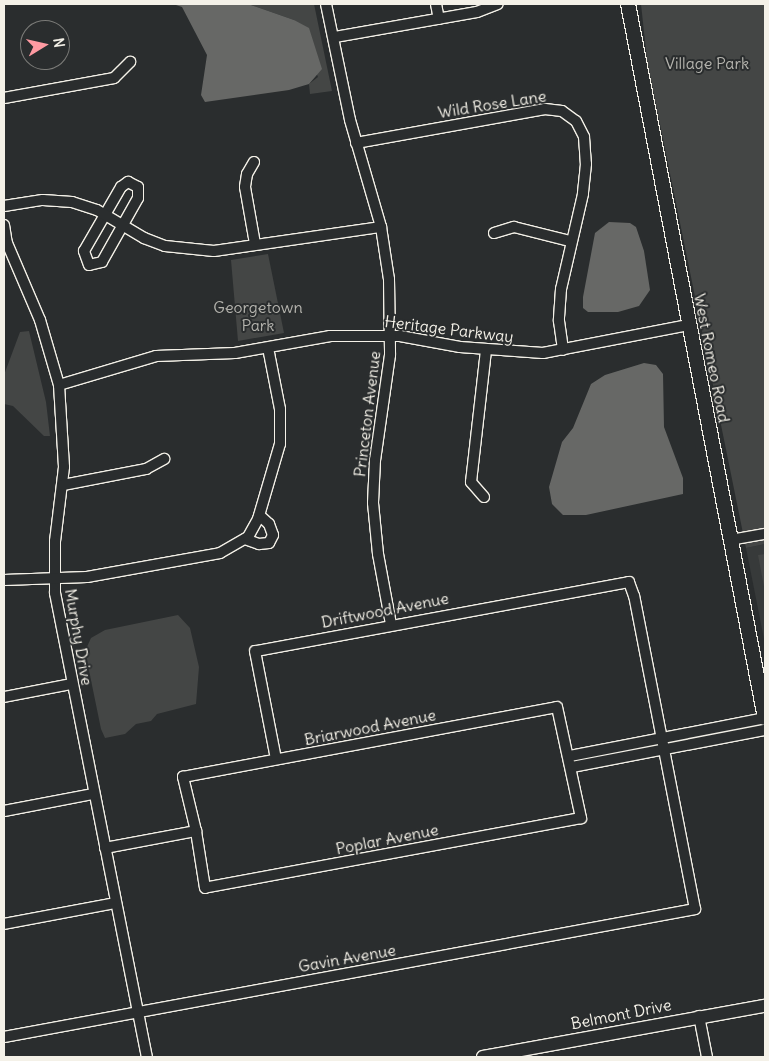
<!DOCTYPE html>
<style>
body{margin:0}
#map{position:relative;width:769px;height:1061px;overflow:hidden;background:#2a2d2e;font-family:Delius,sans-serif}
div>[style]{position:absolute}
.built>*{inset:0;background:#373a3a}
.green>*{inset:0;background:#444645}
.water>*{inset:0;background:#676866}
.roads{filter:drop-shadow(1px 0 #f4f1e8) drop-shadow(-1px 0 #f4f1e8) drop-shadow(0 1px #f4f1e8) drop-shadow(0 -1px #f4f1e8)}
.minor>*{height:10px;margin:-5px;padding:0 5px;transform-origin:5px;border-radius:5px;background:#2a2d2e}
.tertiary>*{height:12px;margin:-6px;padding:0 6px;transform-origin:6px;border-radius:6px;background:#2a2d2e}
.secondary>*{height:14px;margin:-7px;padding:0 7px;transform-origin:7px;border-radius:7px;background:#2a2d2e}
span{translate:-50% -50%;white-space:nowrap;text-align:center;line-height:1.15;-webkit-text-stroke:4px #2a2d2e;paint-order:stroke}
.park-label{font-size:16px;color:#b6b5af}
.street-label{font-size:16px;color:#f4f1e8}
.frame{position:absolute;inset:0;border:5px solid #f4f1e8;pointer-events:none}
.north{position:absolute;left:20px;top:20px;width:50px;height:50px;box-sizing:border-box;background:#2a2d2e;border:1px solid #7b7b78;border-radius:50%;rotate:81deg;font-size:14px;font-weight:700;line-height:20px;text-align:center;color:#f4f1e8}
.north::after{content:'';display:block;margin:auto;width:18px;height:22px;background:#ff9aa2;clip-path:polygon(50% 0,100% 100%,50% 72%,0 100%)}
</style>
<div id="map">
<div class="built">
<i style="clip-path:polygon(765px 544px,765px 644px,746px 548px)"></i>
</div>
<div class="green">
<i style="clip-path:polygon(248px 4px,314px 4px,332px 91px,310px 94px,309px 84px,318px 77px,294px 20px)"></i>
<i style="clip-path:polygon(641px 4px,765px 4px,765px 544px,746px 548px,647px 60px)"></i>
<i style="clip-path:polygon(268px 254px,284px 333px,238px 341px,231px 260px)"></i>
<i style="clip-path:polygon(29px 331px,46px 402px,50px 436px,44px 436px,13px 406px,4px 404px,4px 375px,20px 332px)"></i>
<i style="clip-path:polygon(765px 554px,765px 592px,758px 555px)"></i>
<i style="clip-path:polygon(178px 615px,190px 628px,199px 667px,196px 704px,157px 714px,151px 721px,136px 724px,125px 734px,105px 738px,101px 729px,85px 651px,91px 638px,105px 630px)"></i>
</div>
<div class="water">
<i style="clip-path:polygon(173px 4px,248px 4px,294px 20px,309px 28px,322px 69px,309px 84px,289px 90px,205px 102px,201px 95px,207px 55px,182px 7px)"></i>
<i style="clip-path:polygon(609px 222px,630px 223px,636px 227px,644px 251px,650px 290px,639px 306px,618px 312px,588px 312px,583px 308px,583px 297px,595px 233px)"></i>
<i style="clip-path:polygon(644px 363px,656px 365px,663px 374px,664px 427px,683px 478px,683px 494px,586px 515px,563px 515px,552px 504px,549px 487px,562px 442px,573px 428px,591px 384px,605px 375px)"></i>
</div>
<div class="roads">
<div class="minor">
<i style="left:326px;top:4px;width:118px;rotate:78.3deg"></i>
<i style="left:350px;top:120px;width:111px;rotate:73.8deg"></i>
<i style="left:381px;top:227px;width:53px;rotate:81.3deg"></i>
<i style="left:389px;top:279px;width:76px;rotate:89.2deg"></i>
<i style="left:390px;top:355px;width:106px;rotate:98.1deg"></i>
<i style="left:375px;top:460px;width:43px;rotate:92.7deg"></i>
<i style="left:373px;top:503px;width:51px;rotate:84.4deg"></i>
<i style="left:378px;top:554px;width:71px;rotate:79.5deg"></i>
<i style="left:436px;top:4px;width:15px;rotate:79deg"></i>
<i style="left:335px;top:37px;width:144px;rotate:-10deg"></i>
<i style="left:477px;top:12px;width:22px;rotate:-21deg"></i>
<i style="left:4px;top:98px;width:112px;rotate:-10.3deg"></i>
<i style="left:114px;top:78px;width:23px;rotate:-45deg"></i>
<i style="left:356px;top:143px;width:192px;rotate:-10.2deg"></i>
<i style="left:545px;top:109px;width:17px;rotate:7deg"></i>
<i style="left:562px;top:111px;width:17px;rotate:36deg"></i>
<i style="left:576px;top:121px;width:18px;rotate:63deg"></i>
<i style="left:584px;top:137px;width:27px;rotate:86deg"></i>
<i style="left:586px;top:164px;width:30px;rotate:96deg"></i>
<i style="left:583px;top:194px;width:98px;rotate:103deg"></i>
<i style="left:561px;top:289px;width:32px;rotate:94deg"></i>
<i style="left:559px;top:321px;width:29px;rotate:82deg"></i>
<i style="left:254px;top:162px;width:14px;rotate:120deg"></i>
<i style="left:247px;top:174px;width:13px;rotate:99deg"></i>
<i style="left:245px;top:187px;width:58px;rotate:80deg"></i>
<i style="left:128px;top:182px;width:11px;rotate:27deg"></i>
<i style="left:138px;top:187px;width:11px;rotate:90deg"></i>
<i style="left:138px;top:198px;width:73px;rotate:119.4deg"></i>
<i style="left:102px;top:262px;width:13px;rotate:167deg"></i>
<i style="left:89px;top:265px;width:15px;rotate:-110deg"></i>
<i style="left:84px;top:251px;width:74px;rotate:-60deg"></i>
<i style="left:121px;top:187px;width:9px;rotate:-36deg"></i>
<i style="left:4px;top:206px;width:39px;rotate:-9deg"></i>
<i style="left:43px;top:200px;width:29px;rotate:4deg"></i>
<i style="left:72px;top:202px;width:26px;rotate:18deg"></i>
<i style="left:97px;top:210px;width:55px;rotate:30.8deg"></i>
<i style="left:144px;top:238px;width:22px;rotate:21deg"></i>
<i style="left:165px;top:246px;width:49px;rotate:5.8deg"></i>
<i style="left:214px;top:251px;width:169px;rotate:-8.2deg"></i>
<i style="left:4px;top:225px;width:18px;rotate:81deg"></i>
<i style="left:7px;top:243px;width:84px;rotate:66.8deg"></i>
<i style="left:40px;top:320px;width:68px;rotate:73.7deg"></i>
<i style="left:59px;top:385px;width:82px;rotate:86.5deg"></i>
<i style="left:64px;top:467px;width:75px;rotate:96.9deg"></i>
<i style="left:55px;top:541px;width:52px;rotate:90deg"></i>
<i style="left:55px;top:593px;width:473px;rotate:78.8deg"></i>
<i style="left:494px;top:233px;width:21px;rotate:-17deg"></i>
<i style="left:514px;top:227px;width:58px;rotate:14deg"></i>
<i style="left:59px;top:385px;width:101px;rotate:-16.6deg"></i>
<i style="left:156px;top:356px;width:79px;rotate:-2.2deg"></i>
<i style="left:235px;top:353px;width:97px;rotate:-10.1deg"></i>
<i style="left:330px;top:336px;width:70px"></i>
<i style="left:400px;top:336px;width:61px;rotate:10.4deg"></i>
<i style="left:460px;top:347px;width:83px;rotate:4.1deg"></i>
<i style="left:543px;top:353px;width:148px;rotate:-10.9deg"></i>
<i style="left:63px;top:485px;width:85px;rotate:-10.9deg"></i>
<i style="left:146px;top:469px;width:21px;rotate:-29deg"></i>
<i style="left:484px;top:497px;width:20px;rotate:-131deg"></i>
<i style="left:471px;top:482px;width:133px;rotate:-83.5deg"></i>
<i style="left:245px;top:539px;width:15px;rotate:20deg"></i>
<i style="left:259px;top:544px;width:10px;rotate:-6deg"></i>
<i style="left:269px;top:543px;width:9px;rotate:-63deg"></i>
<i style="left:273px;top:535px;width:12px;rotate:-110deg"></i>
<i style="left:269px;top:524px;width:13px;rotate:-138deg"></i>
<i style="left:730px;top:540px;width:36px;rotate:-10deg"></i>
<i style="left:4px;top:580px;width:83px;rotate:-2.1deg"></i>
<i style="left:87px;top:577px;width:135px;rotate:-10.2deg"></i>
<i style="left:220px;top:553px;width:32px;rotate:-30deg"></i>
<i style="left:248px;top:537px;width:21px;rotate:-61deg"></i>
<i style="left:258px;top:519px;width:78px;rotate:-73.7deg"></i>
<i style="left:280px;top:444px;width:35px;rotate:-90deg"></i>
<i style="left:280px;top:409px;width:62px;rotate:-101.1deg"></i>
<i style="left:4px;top:697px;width:68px;rotate:-11deg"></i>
<i style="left:557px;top:707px;width:114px;rotate:77.8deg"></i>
<i style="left:581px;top:818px;width:382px;rotate:169.5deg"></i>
<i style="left:205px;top:888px;width:58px;rotate:-99deg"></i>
<i style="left:196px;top:831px;width:56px;rotate:-103.5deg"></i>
<i style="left:183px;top:777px;width:380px;rotate:-10.6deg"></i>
<i style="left:570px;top:756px;width:199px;rotate:-11deg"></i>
<i style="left:572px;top:767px;width:197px;rotate:-10.9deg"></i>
<i style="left:4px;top:811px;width:91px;rotate:-10.8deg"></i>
<i style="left:105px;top:848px;width:93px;rotate:-10.6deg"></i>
<i style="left:4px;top:924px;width:113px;rotate:-10.7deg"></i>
<i style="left:699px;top:1016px;width:42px;rotate:79deg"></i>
<i style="left:4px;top:1037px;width:703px;rotate:-10.49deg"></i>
<i style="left:695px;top:909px;width:319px;rotate:-101deg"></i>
<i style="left:634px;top:596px;width:15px;rotate:-110deg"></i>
<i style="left:629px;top:582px;width:380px;rotate:169.5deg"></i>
<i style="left:255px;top:651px;width:110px;rotate:79deg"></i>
</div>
<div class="tertiary">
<i style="left:483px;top:1057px;width:287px;rotate:-10.3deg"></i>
</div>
<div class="secondary">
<i style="left:628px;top:4px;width:727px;rotate:79.14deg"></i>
</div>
</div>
<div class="park-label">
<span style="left:707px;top:63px">Village Park</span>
<span style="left:258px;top:316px">Georgetown<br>Park</span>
</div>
<div class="street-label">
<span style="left:492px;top:104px;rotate:-9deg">Wild Rose Lane</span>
<span style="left:449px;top:329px;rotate:7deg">Heritage Parkway</span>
<span style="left:712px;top:358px;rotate:79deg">West Romeo Road</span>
<span style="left:367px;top:414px;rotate:-83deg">Princeton Avenue</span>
<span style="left:385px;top:610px;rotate:-11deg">Driftwood Avenue</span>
<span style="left:79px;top:637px;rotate:80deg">Murphy Drive</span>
<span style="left:370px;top:727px;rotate:-11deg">Briarwood Avenue</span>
<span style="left:387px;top:839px;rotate:-11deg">Poplar Avenue</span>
<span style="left:347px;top:958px;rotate:-10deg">Gavin Avenue</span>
<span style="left:621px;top:1014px;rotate:-11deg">Belmont Drive</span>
</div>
<div class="frame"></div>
<div class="north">N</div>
</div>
